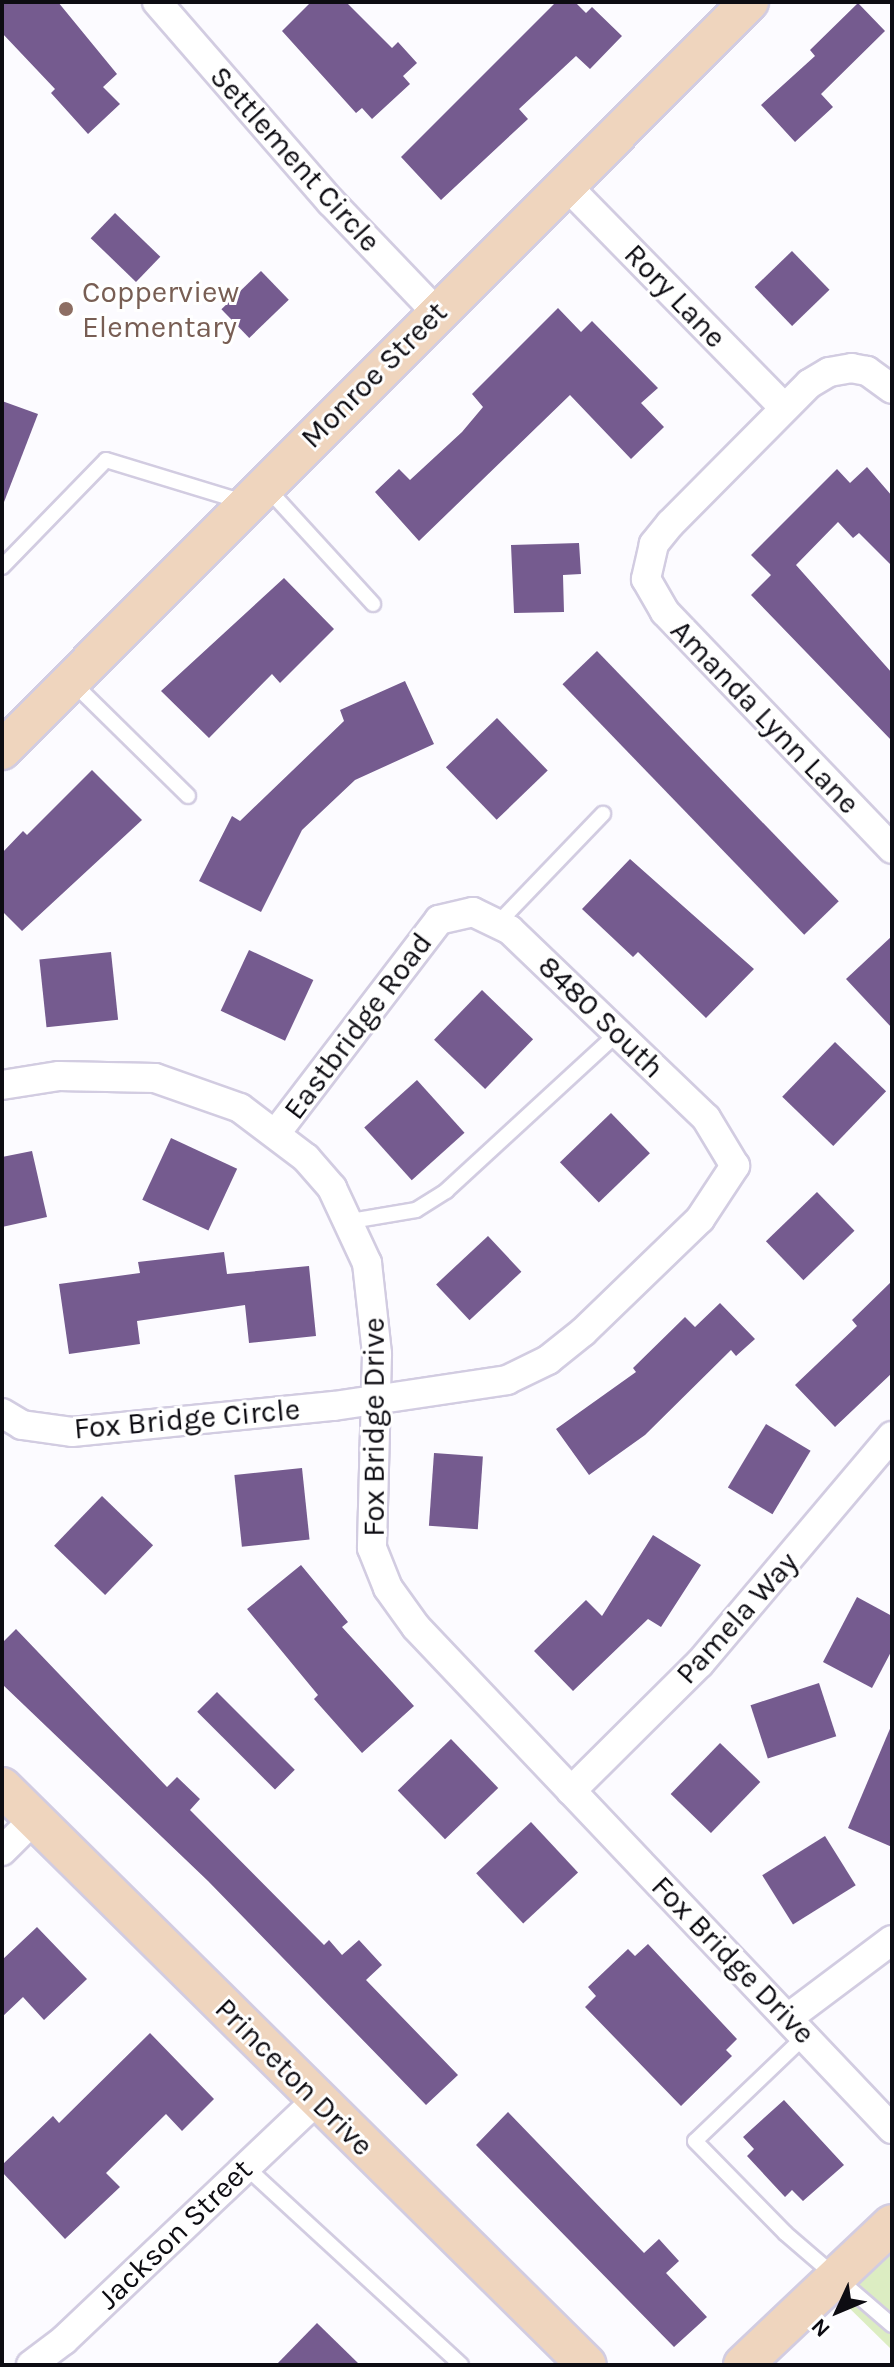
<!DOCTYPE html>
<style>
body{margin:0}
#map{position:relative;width:894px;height:2367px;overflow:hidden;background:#fcfbff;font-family:Karla,sans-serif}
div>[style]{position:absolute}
.green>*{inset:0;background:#dcedc2}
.building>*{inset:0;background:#755b8f;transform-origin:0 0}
.roads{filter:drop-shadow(2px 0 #d2cce1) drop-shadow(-2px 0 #d2cce1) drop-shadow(0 2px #d2cce1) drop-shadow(0 -2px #d2cce1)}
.lane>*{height:14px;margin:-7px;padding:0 7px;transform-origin:7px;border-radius:7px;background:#fff}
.street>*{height:28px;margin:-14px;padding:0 14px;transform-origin:14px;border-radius:14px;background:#fff}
.secondary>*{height:38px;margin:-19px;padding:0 19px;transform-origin:19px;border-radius:19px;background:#efd5be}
.dots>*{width:22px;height:22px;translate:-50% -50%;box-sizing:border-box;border:4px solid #fff;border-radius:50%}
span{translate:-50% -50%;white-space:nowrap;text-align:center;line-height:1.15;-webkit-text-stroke:6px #fff;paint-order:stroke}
.street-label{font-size:30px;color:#0d0c12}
.education-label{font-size:30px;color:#785e54}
.left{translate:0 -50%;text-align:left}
.frame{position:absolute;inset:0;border:4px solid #0d0c12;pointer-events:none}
.north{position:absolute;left:798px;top:2271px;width:80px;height:80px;-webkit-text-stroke:6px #fff;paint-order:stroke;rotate:226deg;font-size:22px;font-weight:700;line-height:32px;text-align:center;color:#0d0c12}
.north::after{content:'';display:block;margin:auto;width:28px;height:36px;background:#0d0c12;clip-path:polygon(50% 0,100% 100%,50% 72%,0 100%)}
</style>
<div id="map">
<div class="green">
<i style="clip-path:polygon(892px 2250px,892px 2350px,838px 2297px)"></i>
</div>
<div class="building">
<i style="clip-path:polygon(2px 2px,58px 2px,117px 74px,103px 87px,120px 104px,88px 134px,51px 93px,55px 89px,2px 33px)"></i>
<i style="clip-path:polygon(311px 2px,346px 2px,392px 48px,398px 42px,417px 63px,403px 76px,410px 84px,372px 119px,362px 108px,356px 113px,282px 31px)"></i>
<i style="clip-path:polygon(556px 2px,575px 2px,586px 13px,592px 7px,622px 36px,590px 69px,576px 56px,519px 109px,528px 119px,441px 200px,401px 157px)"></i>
<i style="clip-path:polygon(858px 3px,885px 31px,821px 94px,833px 107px,795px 142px,761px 105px,815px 56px,810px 50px)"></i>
<i style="left:115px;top:213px;width:63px;height:35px;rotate:44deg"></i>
<i style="left:792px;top:251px;width:54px;height:52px;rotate:46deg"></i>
<i style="left:261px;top:271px;width:40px;height:55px;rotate:46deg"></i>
<i style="clip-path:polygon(558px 308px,581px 332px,592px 321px,658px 388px,641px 403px,664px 427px,631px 459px,570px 395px,419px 541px,375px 492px,399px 469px,410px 480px,462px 432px,483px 407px,472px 394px)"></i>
<i style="clip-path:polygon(2px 401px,38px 414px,4px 502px,2px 501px)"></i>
<i style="clip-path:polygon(867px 467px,892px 496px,892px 566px,859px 533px,853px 538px,838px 522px,796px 565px,892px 673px,892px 741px,751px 595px,771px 575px,751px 555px,837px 469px,850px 483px)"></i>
<i style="clip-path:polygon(579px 543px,581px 574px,563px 575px,564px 612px,514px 613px,511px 545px)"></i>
<i style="clip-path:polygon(284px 578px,334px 629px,280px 683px,272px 674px,209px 738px,161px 691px)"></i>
<i style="left:597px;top:651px;width:348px;height:48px;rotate:46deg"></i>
<i style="clip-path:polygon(405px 681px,434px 744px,355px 780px,302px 830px,261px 912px,199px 881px,232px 816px,240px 821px,344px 721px,340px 710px)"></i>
<i style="left:497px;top:718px;width:73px;height:71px;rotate:46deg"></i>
<i style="clip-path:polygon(92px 770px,142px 820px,22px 931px,2px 911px,2px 853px,23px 831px,27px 835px)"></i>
<i style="clip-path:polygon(630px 859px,754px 969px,706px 1018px,638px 952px,633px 957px,582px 909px)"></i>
<i style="clip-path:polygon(892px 936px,892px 1028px,846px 979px)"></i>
<i style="left:249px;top:950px;width:71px;height:67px;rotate:25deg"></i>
<i style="left:111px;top:952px;width:68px;height:72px;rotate:84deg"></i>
<i style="left:482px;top:990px;width:71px;height:69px;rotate:44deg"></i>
<i style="left:835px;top:1042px;width:71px;height:76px;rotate:44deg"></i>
<i style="left:417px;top:1080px;width:71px;height:71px;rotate:48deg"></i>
<i style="left:611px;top:1113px;width:56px;height:71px;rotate:46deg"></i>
<i style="left:171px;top:1138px;width:73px;height:68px;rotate:25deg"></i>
<i style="clip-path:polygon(32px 1151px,47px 1217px,2px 1227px,2px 1157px)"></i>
<i style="left:817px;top:1192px;width:54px;height:71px;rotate:46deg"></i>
<i style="left:488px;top:1236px;width:49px;height:71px;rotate:47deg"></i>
<i style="clip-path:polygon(224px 1252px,227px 1274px,309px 1266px,316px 1336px,249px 1343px,245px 1305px,137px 1321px,140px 1344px,69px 1354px,59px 1284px,140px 1273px,138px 1262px)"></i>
<i style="clip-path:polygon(892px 1281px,892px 1373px,835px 1427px,795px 1385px,857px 1326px,852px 1320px)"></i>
<i style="clip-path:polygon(720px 1303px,755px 1339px,736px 1356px,731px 1350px,645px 1435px,589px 1475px,556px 1429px,636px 1372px,633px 1368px,685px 1317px,695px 1327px)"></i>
<i style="left:766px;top:1424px;width:52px;height:74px;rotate:31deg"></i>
<i style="left:434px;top:1453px;width:49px;height:73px;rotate:4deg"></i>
<i style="left:302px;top:1468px;width:72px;height:68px;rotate:84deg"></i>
<i style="left:102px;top:1496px;width:71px;height:69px;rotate:44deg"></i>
<i style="clip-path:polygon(653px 1535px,701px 1565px,661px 1627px,648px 1619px,573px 1691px,534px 1651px,586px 1600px,602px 1616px)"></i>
<i style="clip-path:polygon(301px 1565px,348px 1622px,342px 1627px,414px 1706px,362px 1753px,314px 1699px,318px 1695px,247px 1609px)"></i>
<i style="clip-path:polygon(857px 1597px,892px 1616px,892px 1650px,872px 1688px,823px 1662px)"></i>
<i style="clip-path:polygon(16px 1629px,167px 1787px,177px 1777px,200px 1799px,190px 1810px,324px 1945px,329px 1940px,342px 1955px,359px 1940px,382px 1965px,366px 1980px,458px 2075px,426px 2105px,208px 1881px,2px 1684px,2px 1643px)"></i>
<i style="left:819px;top:1683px;width:56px;height:72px;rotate:72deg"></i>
<i style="left:217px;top:1692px;width:110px;height:28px;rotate:45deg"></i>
<i style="clip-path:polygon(892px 1724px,892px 1847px,848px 1828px)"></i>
<i style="left:451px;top:1739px;width:68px;height:74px;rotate:46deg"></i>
<i style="left:720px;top:1743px;width:56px;height:71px;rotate:44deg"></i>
<i style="left:531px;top:1822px;width:69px;height:75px;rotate:47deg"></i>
<i style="left:825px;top:1836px;width:58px;height:74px;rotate:58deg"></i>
<i style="clip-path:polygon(37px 1927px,87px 1979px,44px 2020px,23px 1997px,2px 2017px,2px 1960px)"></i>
<i style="clip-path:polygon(648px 1944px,737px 2039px,726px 2050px,732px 2056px,681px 2106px,585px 2007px,596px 1996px,588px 1987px,628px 1949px,635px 1956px)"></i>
<i style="clip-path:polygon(150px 2033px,214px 2099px,182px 2131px,166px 2114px,106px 2173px,120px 2187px,65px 2239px,2px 2172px,2px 2165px,53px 2116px,59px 2123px)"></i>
<i style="clip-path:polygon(784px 2100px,844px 2165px,803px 2201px,792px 2190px,785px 2197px,747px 2156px,754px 2149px,743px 2137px)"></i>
<i style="clip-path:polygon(508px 2112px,644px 2253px,659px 2239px,679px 2261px,666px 2273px,707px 2317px,674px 2347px,476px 2145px)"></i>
<i style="clip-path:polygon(317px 2323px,360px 2365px,276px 2365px)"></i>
</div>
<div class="roads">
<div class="lane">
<i style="left:265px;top:486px;width:160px;rotate:47.5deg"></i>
<i style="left:2px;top:567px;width:149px;rotate:-45.8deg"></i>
<i style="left:106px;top:460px;width:143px;rotate:17deg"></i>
<i style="left:71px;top:681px;width:164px;rotate:44.5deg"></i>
<i style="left:497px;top:924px;width:153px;rotate:-46.1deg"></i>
<i style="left:351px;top:1221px;width:66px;rotate:-9.6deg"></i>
<i style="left:416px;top:1210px;width:36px;rotate:-32deg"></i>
<i style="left:446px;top:1191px;width:232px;rotate:-42.6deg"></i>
<i style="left:805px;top:2036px;width:152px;rotate:136.3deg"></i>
<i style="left:695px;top:2141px;width:129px;rotate:45.6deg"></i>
<i style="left:785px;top:2233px;width:141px;rotate:40.7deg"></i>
<i style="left:246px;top:2167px;width:292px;rotate:42.6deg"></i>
</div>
<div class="street">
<i style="left:157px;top:2px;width:265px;rotate:49deg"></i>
<i style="left:331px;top:202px;width:153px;rotate:46.3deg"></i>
<i style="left:566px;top:185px;width:312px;rotate:45.6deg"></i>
<i style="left:892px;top:389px;width:31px;rotate:-144deg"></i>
<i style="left:867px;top:371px;width:15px;rotate:-169deg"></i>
<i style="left:852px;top:368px;width:23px;rotate:170deg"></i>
<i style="left:829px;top:372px;width:23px;rotate:149deg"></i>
<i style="left:809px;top:384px;width:197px;rotate:134.8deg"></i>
<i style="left:670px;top:524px;width:26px;rotate:129deg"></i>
<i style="left:654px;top:544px;width:36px;rotate:103deg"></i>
<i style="left:646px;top:579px;width:38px;rotate:60deg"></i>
<i style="left:665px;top:612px;width:328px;rotate:46.2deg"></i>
<i style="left:2px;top:1085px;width:58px;rotate:-9deg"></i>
<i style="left:59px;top:1076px;width:96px;rotate:1.2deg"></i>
<i style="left:155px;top:1078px;width:90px;rotate:19.4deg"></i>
<i style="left:240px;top:1108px;width:83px;rotate:37.1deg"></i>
<i style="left:306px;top:1158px;width:40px;rotate:49deg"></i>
<i style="left:332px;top:1188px;width:83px;rotate:65deg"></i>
<i style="left:367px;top:1263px;width:92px;rotate:83.7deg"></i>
<i style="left:377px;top:1354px;width:194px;rotate:91.5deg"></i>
<i style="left:372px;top:1548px;width:43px;rotate:68.2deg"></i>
<i style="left:388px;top:1588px;width:48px;rotate:54.3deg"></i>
<i style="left:416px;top:1627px;width:692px;rotate:46.52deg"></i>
<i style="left:2px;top:1413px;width:23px;rotate:31deg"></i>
<i style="left:22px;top:1425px;width:50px;rotate:8deg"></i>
<i style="left:72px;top:1432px;width:263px;rotate:-5.7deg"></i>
<i style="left:334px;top:1406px;width:175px;rotate:-8.5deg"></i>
<i style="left:507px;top:1380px;width:46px;rotate:-26deg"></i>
<i style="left:548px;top:1360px;width:45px;rotate:-38.7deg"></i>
<i style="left:583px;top:1332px;width:163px;rotate:-44deg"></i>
<i style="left:700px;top:1219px;width:64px;rotate:-56.6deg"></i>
<i style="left:735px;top:1166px;width:56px;rotate:-121.1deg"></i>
<i style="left:706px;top:1118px;width:272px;rotate:-136.2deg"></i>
<i style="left:510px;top:930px;width:41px;rotate:-154.1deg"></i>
<i style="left:473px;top:912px;width:35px;rotate:167deg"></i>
<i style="left:439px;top:920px;width:267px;rotate:127.4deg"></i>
<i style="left:571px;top:1791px;width:182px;rotate:-44.8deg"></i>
<i style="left:700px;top:1663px;width:297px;rotate:-49.8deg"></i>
<i style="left:2px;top:1851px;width:45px;rotate:-45deg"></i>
<i style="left:788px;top:2018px;width:130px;rotate:-36.9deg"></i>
<i style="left:31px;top:2365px;width:41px;rotate:-37.1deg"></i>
<i style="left:64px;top:2340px;width:349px;rotate:-43.5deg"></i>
</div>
<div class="secondary">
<i style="left:2px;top:750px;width:1057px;rotate:-45.04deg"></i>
<i style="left:2px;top:1787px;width:822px;rotate:44.66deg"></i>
<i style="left:743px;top:2365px;width:205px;rotate:-43.4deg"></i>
</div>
</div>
<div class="dots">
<i style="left:66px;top:309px;background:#8d6e63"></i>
</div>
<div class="street-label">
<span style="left:295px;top:159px;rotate:48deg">Settlement Circle</span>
<span style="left:675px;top:296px;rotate:46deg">Rory Lane</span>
<span style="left:374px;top:375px;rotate:-45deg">Monroe Street</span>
<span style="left:765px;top:717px;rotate:46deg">Amanda Lynn Lane</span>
<span style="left:601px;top:1017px;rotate:44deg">8480 South</span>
<span style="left:358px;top:1026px;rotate:-53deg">Eastbridge Road</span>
<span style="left:187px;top:1419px;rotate:-5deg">Fox Bridge Circle</span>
<span style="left:374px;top:1427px;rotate:-90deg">Fox Bridge Drive</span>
<span style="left:737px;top:1618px;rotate:-48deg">Pamela Way</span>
<span style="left:733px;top:1960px;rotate:46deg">Fox Bridge Drive</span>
<span style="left:294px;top:2077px;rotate:45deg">Princeton Drive</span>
<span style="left:175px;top:2234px;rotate:-44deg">Jackson Street</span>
</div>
<div class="education-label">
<span class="left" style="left:82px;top:309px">Copperview<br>Elementary</span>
</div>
<div class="frame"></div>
<div class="north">N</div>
</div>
